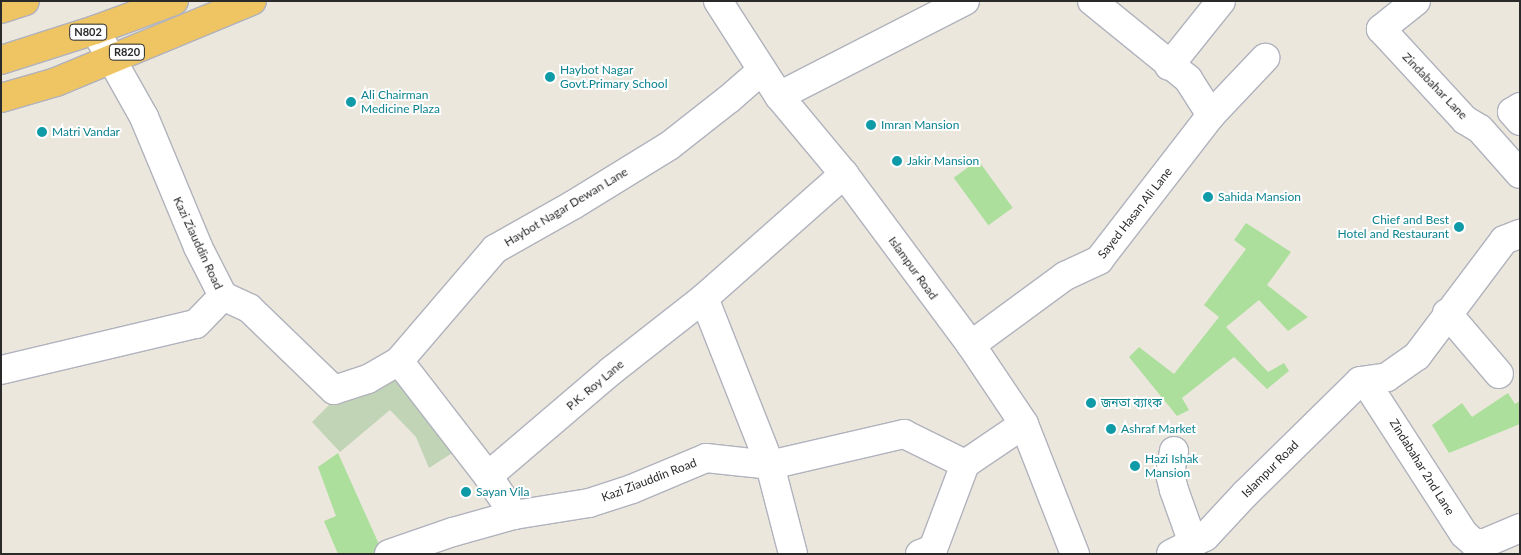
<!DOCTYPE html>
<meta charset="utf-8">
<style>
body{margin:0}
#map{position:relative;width:1521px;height:555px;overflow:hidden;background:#ebe7dd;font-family:Lato,"Noto Sans Bengali",sans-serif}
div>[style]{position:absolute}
.green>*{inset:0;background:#acdf9c;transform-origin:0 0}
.cemetery>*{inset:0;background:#c1d4b5}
.roads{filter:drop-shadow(1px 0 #b0b2bd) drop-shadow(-1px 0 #b0b2bd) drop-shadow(0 1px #b0b2bd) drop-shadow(0 -1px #b0b2bd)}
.minor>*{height:28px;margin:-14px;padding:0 14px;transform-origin:14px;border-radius:14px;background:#fff}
.trunk>*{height:28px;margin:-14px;padding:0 14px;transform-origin:14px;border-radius:14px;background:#efc462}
.dots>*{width:14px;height:14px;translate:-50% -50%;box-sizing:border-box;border:2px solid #fff;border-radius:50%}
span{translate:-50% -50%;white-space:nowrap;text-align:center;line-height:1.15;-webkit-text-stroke:4px #fff;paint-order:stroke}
.shield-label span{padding:1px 4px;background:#fff;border:1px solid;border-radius:4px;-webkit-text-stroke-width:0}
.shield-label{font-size:11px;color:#2a2a2a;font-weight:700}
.culture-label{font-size:12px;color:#0d838f}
.left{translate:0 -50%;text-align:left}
.right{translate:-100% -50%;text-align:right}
.street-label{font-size:12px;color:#2a2a2a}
.frame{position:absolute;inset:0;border:2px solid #2a2a2a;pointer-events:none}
</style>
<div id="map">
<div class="green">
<i style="left:978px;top:160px;width:59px;height:30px;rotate:54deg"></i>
<i style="clip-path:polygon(1246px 223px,1291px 252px,1267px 285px,1308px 317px,1288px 331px,1259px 300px,1226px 327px,1268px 372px,1284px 363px,1289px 371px,1267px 389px,1234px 357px,1182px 398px,1189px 410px,1177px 416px,1129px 357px,1139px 347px,1174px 374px,1219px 317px,1204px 305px,1246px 249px,1234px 240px)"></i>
<i style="clip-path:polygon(1508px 393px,1515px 404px,1520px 401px,1520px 424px,1449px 453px,1432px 425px,1462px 403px,1472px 417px)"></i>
<i style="clip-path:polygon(338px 453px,382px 551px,374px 554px,338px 554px,324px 521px,336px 516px,318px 467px)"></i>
</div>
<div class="cemetery">
<i style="clip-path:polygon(399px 370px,460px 448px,429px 468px,416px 437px,390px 410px,340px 452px,312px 422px,334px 400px)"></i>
</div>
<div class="roads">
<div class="minor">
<i style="left:718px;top:1px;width:113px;rotate:57.3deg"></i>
<i style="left:779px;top:96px;width:102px;rotate:50.2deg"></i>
<i style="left:844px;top:174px;width:213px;rotate:53.4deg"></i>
<i style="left:971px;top:345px;width:95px;rotate:56.1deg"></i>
<i style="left:1024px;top:424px;width:140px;rotate:68.6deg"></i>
<i style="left:1092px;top:1px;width:124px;rotate:39.1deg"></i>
<i style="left:1188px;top:79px;width:43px;rotate:57.4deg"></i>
<i style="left:1416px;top:1px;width:45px;rotate:141.3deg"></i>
<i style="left:1381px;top:29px;width:124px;rotate:47.3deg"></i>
<i style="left:1465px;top:120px;width:17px;rotate:31deg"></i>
<i style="left:1480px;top:129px;width:60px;rotate:48.4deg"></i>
<i style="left:95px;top:30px;width:100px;rotate:60.6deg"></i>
<i style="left:144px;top:117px;width:141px;rotate:67.4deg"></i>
<i style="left:198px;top:247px;width:55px;rotate:63deg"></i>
<i style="left:1169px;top:66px;width:83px;rotate:-51.3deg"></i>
<i style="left:779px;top:96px;width:209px;rotate:-27.1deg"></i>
<i style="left:1520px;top:107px;width:9px;rotate:148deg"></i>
<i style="left:1512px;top:112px;width:12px;rotate:48deg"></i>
<i style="left:223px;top:296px;width:29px;rotate:25deg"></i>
<i style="left:249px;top:308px;width:118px;rotate:44deg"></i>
<i style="left:334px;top:390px;width:36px;rotate:-18deg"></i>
<i style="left:368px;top:379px;width:36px;rotate:-30deg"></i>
<i style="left:399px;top:361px;width:148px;rotate:-49.4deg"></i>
<i style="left:495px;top:249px;width:90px;rotate:-29.4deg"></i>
<i style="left:573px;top:205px;width:113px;rotate:-31.6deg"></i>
<i style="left:669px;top:146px;width:76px;rotate:-38.1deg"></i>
<i style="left:729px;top:99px;width:43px;rotate:-41.2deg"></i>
<i style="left:704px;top:298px;width:180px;rotate:68.4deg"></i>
<i style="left:770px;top:465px;width:92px;rotate:75.5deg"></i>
<i style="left:1447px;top:313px;width:80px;rotate:49.6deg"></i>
<i style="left:971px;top:345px;width:117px;rotate:-36.3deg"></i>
<i style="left:1065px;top:276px;width:38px;rotate:-25deg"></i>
<i style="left:1099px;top:260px;width:183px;rotate:-52.3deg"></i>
<i style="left:1211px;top:115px;width:79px;rotate:-46.5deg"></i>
<i style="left:399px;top:361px;width:145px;rotate:52.3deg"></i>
<i style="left:488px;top:476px;width:47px;rotate:56.3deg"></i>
<i style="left:1px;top:370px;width:200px;rotate:-13.3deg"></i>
<i style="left:196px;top:324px;width:39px;rotate:-46deg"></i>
<i style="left:1365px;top:381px;width:182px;rotate:57.1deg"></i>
<i style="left:1464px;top:534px;width:13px;rotate:42deg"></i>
<i style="left:1474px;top:543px;width:11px"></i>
<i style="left:1485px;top:543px;width:38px;rotate:-23deg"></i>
<i style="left:1174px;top:451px;width:23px;rotate:100deg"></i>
<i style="left:1170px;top:474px;width:16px;rotate:76deg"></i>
<i style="left:1174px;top:490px;width:56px;rotate:70.3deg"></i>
<i style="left:488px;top:476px;width:162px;rotate:-40.5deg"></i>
<i style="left:611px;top:371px;width:118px;rotate:-38.1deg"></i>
<i style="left:704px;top:298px;width:187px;rotate:-41.5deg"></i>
<i style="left:389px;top:554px;width:68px;rotate:-19deg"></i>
<i style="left:453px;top:532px;width:63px;rotate:-15.6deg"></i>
<i style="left:514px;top:515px;width:76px;rotate:-9.1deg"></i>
<i style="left:589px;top:503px;width:45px;rotate:-18deg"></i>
<i style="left:632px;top:489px;width:80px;rotate:-22.7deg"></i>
<i style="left:706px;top:458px;width:64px;rotate:6.2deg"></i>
<i style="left:770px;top:465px;width:138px;rotate:-13deg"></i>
<i style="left:904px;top:434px;width:68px;rotate:26.2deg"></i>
<i style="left:920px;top:554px;width:14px;rotate:-21deg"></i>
<i style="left:933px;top:549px;width:91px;rotate:-69.4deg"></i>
<i style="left:965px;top:464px;width:71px;rotate:-34.1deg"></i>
<i style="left:1171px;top:554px;width:38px;rotate:-27deg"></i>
<i style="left:1205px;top:537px;width:59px;rotate:-47.1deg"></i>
<i style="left:1245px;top:494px;width:161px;rotate:-44.5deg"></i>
<i style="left:1360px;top:381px;width:27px;rotate:-8deg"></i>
<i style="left:1387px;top:377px;width:37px;rotate:-35deg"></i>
<i style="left:1417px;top:356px;width:145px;rotate:-53.1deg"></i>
<i style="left:1504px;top:240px;width:17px;rotate:-21deg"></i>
</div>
<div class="trunk">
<i style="left:1px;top:9px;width:25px;rotate:-18deg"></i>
<i style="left:1px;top:60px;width:99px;rotate:-17.7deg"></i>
<i style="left:95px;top:30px;width:84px;rotate:-20.2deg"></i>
<i style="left:1px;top:98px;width:57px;rotate:-16.2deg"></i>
<i style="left:56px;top:82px;width:212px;rotate:-22.5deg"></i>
</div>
</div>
<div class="dots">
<i style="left:550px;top:77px;background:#0f9aa8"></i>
<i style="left:351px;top:102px;background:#0f9aa8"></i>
<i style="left:871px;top:125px;background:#0f9aa8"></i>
<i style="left:42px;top:132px;background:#0f9aa8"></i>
<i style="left:897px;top:161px;background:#0f9aa8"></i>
<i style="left:1208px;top:197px;background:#0f9aa8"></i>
<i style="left:1459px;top:227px;background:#0f9aa8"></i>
<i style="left:1091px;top:403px;background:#0f9aa8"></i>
<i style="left:1111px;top:429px;background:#0f9aa8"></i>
<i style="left:1135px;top:466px;background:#0f9aa8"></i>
<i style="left:466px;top:492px;background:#0f9aa8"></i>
</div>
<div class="shield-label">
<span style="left:88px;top:32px">N802</span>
<span style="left:127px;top:52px">R820</span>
</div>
<div class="culture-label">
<span class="left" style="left:560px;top:77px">Haybot Nagar<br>Govt.Primary School</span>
<span class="left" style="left:361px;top:102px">Ali Chairman<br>Medicine Plaza</span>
<span class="left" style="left:881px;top:125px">Imran Mansion</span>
<span class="left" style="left:52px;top:132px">Matri Vandar</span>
<span class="left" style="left:907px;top:161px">Jakir Mansion</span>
<span class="left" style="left:1218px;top:197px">Sahida Mansion</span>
<span class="right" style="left:1449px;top:227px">Chief and Best<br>Hotel and Restaurant</span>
<span class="left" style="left:1101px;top:403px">জনতা ব্যাংক</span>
<span class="left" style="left:1121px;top:429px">Ashraf Market</span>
<span class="left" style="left:1145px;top:466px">Hazi Ishak<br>Mansion</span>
<span class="left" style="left:476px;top:492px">Sayan Vila</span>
</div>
<div class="street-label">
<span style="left:1435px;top:86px;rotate:46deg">Zindabahar Lane</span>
<span style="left:566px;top:207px;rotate:-31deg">Haybot Nagar Dewan Lane</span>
<span style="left:1135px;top:213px;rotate:-52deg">Sayed Hasan Ali Lane</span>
<span style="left:198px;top:243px;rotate:65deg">Kazi Ziauddin Road</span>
<span style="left:913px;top:268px;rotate:54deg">Islampur Road</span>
<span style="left:595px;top:385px;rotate:-40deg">P.K. Roy Lane</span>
<span style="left:1422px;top:467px;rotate:58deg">Zindabahar 2nd Lane</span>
<span style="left:1270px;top:469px;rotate:-45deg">Islampur Road</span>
<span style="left:649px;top:480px;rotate:-21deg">Kazi Ziauddin Road</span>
</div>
<div class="frame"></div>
</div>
